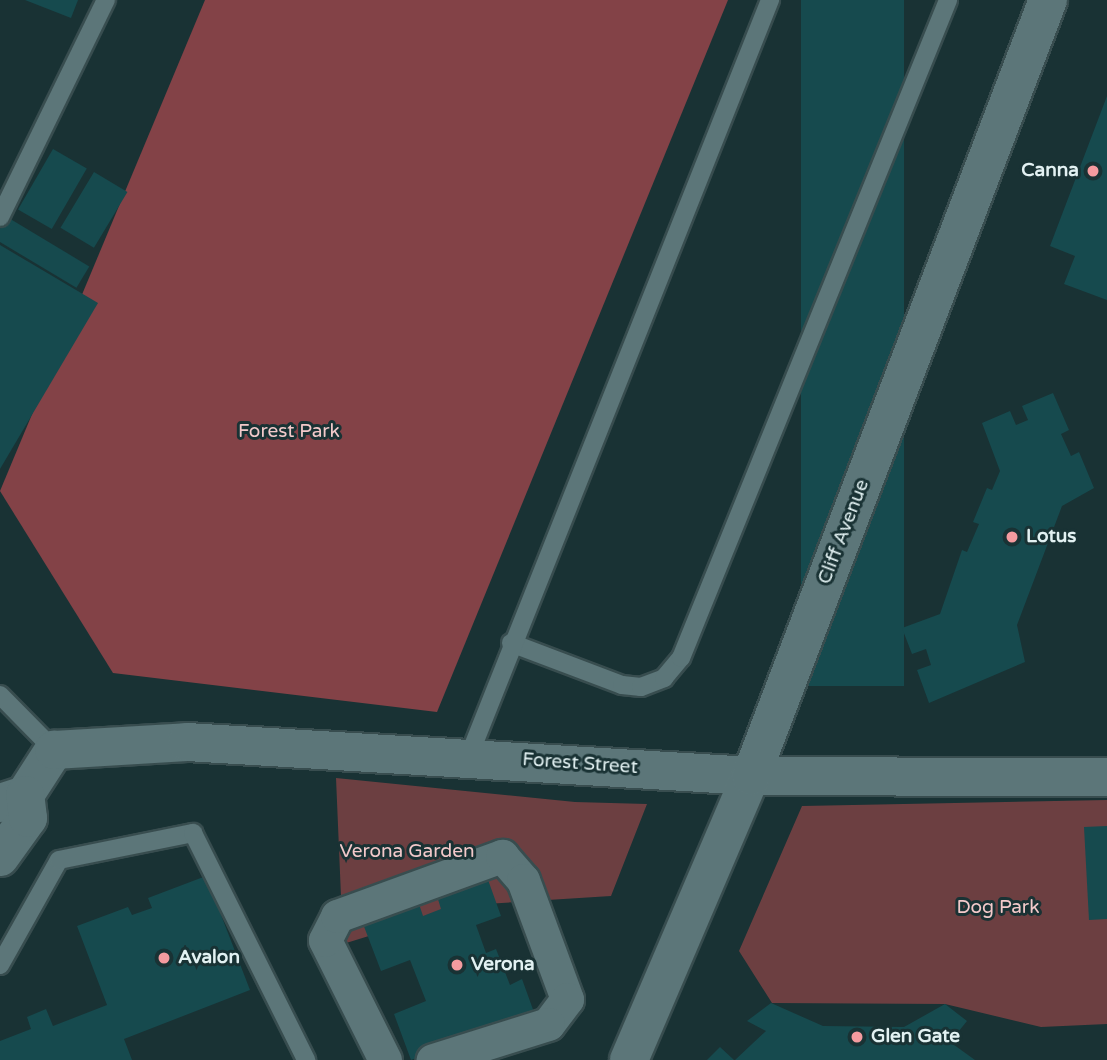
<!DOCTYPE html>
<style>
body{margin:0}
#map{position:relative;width:1107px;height:1060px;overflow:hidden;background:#193234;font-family:"Varela Round",sans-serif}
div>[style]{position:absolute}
.green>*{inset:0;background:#6c3f41}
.forest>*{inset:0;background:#834247}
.building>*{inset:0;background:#164a4e;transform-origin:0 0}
.roads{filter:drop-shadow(2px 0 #384d4f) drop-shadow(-2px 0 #384d4f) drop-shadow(0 2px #384d4f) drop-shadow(0 -2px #384d4f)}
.service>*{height:18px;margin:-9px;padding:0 9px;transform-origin:9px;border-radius:9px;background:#5c7679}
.minor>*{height:33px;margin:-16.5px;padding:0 16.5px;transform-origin:16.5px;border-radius:16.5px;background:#5c7679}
.tertiary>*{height:38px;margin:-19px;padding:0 19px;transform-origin:19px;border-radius:19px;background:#5c7679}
.dots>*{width:19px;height:19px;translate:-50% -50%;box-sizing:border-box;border:4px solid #193234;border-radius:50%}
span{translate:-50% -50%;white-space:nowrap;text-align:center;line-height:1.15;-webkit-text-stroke:6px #193234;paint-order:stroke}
.poi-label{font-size:19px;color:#e2f1f2;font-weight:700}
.right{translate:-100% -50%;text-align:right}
.left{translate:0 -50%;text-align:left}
.park-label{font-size:19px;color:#f3c9ca}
.street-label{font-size:19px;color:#e2f1f2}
</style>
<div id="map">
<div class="green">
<i style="clip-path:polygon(336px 778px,575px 802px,647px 804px,611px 896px,469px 905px,343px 944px)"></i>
<i style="clip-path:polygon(1107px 800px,1107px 1024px,1041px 1027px,945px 1004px,772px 1003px,739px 951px,802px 806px)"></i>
</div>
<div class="forest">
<i style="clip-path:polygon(205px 0,728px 0,437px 712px,113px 673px,0 491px)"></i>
</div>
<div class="building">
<i style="clip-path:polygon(25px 0,78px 0,71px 18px)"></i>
<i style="left:801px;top:0;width:103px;height:686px"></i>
<i style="clip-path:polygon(1107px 96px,1107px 300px,1064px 284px,1075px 256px,1050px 246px)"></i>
<i style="left:53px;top:149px;width:39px;height:70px;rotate:30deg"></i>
<i style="left:94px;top:172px;width:39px;height:65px;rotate:31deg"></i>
<i style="left:7px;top:217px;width:96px;height:25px;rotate:31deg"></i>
<i style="clip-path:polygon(0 245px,98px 303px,0 469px)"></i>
<i style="clip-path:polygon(1053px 393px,1069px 430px,1061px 434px,1071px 456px,1079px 452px,1094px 488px,1062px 506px,1017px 625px,1025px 662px,929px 703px,917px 670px,931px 665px,926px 649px,912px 654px,902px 628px,940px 614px,962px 550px,967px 552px,979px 524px,973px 522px,987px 488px,992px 490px,1000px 471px,982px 423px,1010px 411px,1016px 425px,1028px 420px,1022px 406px)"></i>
<i style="clip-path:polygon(1107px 826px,1107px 919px,1089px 920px,1084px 827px)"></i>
<i style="clip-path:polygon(206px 876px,250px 990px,124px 1039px,132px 1060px,0 1060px,0 1041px,31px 1029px,27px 1017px,46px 1009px,53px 1026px,107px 1005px,77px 926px,128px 907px,132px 915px,152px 908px,148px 898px)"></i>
<i style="clip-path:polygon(487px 877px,501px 916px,476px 925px,486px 953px,496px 949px,510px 985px,522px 979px,535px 1015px,411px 1060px,394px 1014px,426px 1001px,410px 960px,381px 971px,360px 916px,416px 895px,423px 916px,441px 909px,437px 896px)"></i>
<i style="clip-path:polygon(771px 1003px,823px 1026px,904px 1027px,945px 1004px,967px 1021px,950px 1042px,975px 1060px,735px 1060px,766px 1031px,747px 1021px)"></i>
<i style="clip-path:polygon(720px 1047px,734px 1060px,707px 1060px)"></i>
</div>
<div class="roads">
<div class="service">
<i style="left:0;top:217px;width:242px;rotate:-64deg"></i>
<i style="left:511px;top:643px;width:119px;rotate:20.7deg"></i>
<i style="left:622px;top:685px;width:19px;rotate:6deg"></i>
<i style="left:641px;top:687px;width:25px;rotate:-21deg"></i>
<i style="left:664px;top:678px;width:26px;rotate:-50deg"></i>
<i style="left:681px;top:658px;width:710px;rotate:-67.91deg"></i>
<i style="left:0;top:695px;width:77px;rotate:45.5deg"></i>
<i style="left:469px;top:756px;width:814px;rotate:-68.29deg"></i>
<i style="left:0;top:965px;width:120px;rotate:-60.7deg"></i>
<i style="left:59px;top:860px;width:137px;rotate:-11.4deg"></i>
<i style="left:193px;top:833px;width:254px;rotate:63.5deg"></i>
</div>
<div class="minor">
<i style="left:385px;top:1060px;width:134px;rotate:-116.6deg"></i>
<i style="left:325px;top:940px;width:27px;rotate:-63deg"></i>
<i style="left:337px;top:916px;width:176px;rotate:-20deg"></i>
<i style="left:502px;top:856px;width:32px;rotate:49deg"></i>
<i style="left:523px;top:880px;width:127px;rotate:69.7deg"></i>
<i style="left:567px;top:999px;width:31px;rotate:127deg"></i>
<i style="left:548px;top:1024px;width:121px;rotate:162.6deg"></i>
</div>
<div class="tertiary">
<i style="left:0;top:803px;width:26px;rotate:-18deg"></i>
<i style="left:25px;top:795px;width:54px;rotate:-57.2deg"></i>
<i style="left:54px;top:750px;width:133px;rotate:-3.4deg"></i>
<i style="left:187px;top:742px;width:565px;rotate:3.45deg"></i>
<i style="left:751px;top:776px;width:356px;rotate:0.2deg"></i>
<i style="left:0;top:857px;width:48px;rotate:-54.3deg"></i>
<i style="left:28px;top:818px;width:23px;rotate:-97deg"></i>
<i style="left:629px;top:1060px;width:309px;rotate:-66.8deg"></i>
<i style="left:751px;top:776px;width:831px;rotate:-69.06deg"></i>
</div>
</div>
<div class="dots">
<i style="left:1093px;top:171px;background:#f49b9f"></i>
<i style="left:1012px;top:537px;background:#f49b9f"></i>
<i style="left:164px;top:958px;background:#f49b9f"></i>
<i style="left:457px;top:965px;background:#f49b9f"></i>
<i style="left:857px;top:1037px;background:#f49b9f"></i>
</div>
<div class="poi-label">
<span class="right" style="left:1079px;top:171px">Canna</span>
<span class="left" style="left:1026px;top:537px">Lotus</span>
<span class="left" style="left:178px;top:958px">Avalon</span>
<span class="left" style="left:471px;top:965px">Verona</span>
<span class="left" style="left:871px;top:1037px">Glen Gate</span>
</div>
<div class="park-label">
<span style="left:289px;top:432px">Forest Park</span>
<span style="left:407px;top:852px">Verona Garden</span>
<span style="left:998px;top:908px">Dog Park</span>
</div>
<div class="street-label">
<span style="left:844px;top:532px;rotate:-69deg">Cliff Avenue</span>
<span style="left:580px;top:764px;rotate:4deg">Forest Street</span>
</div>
</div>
